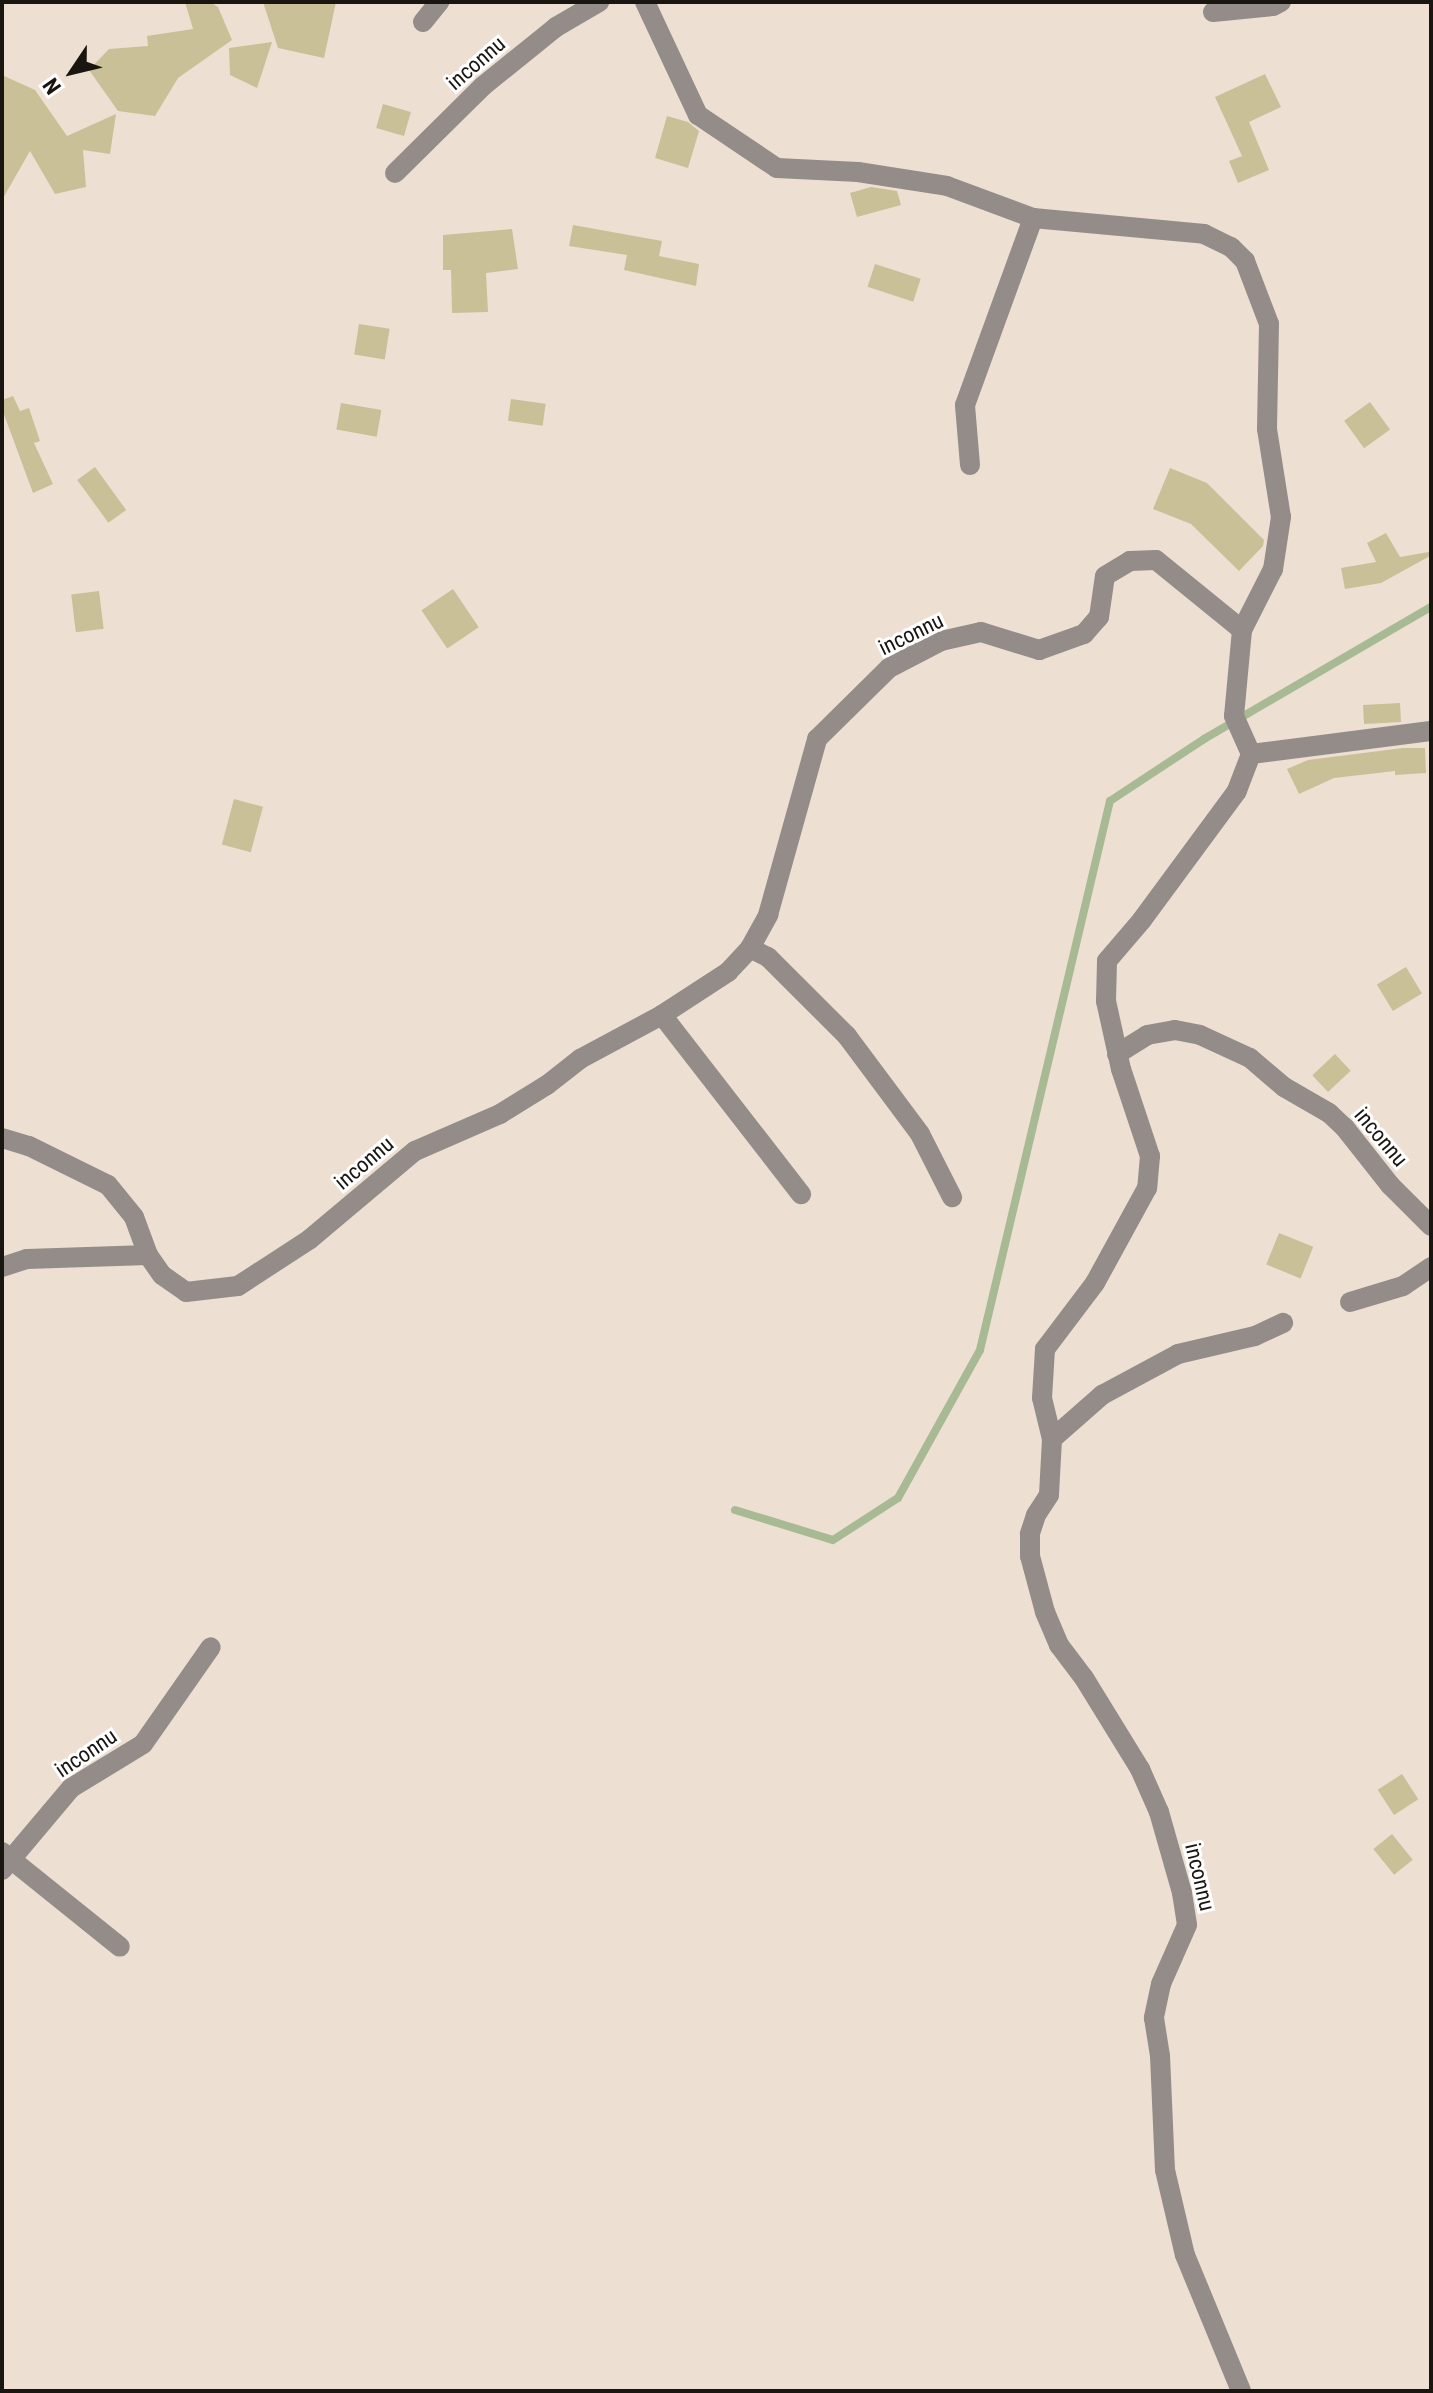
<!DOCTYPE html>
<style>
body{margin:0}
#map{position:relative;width:1433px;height:2393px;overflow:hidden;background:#ede0d2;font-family:"Roboto Condensed",sans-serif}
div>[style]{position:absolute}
.stream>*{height:8px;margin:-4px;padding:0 4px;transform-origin:4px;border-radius:4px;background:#a8ba93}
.building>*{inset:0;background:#c9c097;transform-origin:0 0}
.street>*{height:20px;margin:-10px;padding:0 10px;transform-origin:10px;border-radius:10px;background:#948c89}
span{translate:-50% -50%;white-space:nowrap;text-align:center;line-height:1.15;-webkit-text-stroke:6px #fff;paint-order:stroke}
.street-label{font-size:22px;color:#191510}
.frame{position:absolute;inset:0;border:4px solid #191510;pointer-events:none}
.north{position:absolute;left:32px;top:32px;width:80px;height:80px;-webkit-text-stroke:6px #fff;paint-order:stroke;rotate:235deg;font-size:22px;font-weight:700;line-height:32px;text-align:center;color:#191510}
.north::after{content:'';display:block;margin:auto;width:28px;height:36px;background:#191510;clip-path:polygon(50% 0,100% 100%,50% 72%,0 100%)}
</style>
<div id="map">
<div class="stream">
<i style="left:735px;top:1510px;width:102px;rotate:17deg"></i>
<i style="left:833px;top:1540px;width:77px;rotate:-32.9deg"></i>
<i style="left:898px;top:1498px;width:169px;rotate:-61deg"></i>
<i style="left:980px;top:1350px;width:564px;rotate:-76.68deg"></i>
<i style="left:1110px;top:801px;width:113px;rotate:-33.4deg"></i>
<i style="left:1204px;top:739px;width:263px;rotate:-30.2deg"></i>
</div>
<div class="building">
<i style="clip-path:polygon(185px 2px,210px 2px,218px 7px,232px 40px,178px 78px,155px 116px,118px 111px,89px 70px,109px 49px,148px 46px,147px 36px,193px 29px)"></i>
<i style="clip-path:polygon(263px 2px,336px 2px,324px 58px,278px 48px)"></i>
<i style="clip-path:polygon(272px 42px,257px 88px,230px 75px,229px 48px)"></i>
<i style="clip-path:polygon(1265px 74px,1281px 107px,1249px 122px,1269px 170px,1238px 183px,1229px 161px,1242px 156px,1215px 97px)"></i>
<i style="clip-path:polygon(2px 75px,35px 90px,67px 136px,116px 114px,110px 154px,83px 150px,86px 187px,55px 194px,30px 151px,2px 200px)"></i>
<i style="left:383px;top:104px;width:29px;height:25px;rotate:16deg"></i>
<i style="clip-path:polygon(667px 116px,688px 122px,699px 131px,688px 168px,655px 158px)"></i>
<i style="clip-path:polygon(871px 187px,897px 191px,901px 205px,857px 217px,850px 193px)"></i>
<i style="clip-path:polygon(573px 225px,662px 241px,659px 256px,699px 264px,696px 286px,624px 270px,627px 255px,569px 246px)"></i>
<i style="clip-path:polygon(512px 229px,518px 269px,486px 273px,488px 312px,452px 313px,451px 270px,443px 270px,443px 235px)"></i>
<i style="left:875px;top:264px;width:48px;height:24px;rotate:18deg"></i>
<i style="left:359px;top:324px;width:31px;height:31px;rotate:9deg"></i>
<i style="clip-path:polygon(13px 396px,20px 411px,29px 408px,40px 441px,34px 443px,53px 484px,33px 493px,2px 409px,2px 400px)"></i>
<i style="left:511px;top:399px;width:35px;height:22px;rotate:8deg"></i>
<i style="left:1370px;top:402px;width:34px;height:32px;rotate:54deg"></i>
<i style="left:341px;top:403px;width:41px;height:27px;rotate:10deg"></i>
<i style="left:95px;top:467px;width:53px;height:22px;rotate:54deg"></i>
<i style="clip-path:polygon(1170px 468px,1207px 483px,1264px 540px,1263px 546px,1239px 571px,1191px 524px,1153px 509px)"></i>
<i style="clip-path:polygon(1386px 533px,1400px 557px,1429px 552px,1430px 556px,1381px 583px,1345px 589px,1341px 568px,1376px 562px,1367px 543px)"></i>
<i style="left:453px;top:589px;width:46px;height:38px;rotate:56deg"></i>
<i style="left:99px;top:591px;width:38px;height:28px;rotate:83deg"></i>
<i style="left:1400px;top:703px;width:19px;height:37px;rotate:87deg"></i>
<i style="clip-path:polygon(1403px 748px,1425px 748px,1426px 773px,1395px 775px,1395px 771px,1334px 778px,1299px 794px,1287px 769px,1308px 760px)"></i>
<i style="left:234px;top:799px;width:30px;height:47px;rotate:15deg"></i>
<i style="left:1406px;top:967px;width:31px;height:34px;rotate:59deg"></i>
<i style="left:1335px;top:1054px;width:23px;height:31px;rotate:47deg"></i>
<i style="left:1279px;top:1233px;width:37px;height:34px;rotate:22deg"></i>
<i style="left:1402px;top:1774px;width:30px;height:29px;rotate:57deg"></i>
<i style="left:1392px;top:1834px;width:33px;height:24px;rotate:51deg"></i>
</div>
<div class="street">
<i style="left:645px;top:2px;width:125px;rotate:64.9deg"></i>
<i style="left:698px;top:115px;width:95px;rotate:33.9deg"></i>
<i style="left:777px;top:168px;width:81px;rotate:2.8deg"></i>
<i style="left:858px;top:172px;width:90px;rotate:8.9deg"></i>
<i style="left:947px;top:186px;width:92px;rotate:20.4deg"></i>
<i style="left:1033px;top:218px;width:172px;rotate:5.3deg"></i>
<i style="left:1204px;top:234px;width:30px;rotate:26deg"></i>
<i style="left:1231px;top:247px;width:20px;rotate:45deg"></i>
<i style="left:1245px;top:261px;width:67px;rotate:69.1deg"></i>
<i style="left:1269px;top:324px;width:105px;rotate:91.1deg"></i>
<i style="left:1267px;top:429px;width:89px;rotate:81deg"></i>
<i style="left:1281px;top:517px;width:53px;rotate:98.7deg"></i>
<i style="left:1273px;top:569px;width:68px;rotate:116.9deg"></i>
<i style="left:1242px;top:630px;width:86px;rotate:95.3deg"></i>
<i style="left:1234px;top:716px;width:42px;rotate:65.9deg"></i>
<i style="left:1251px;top:754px;width:40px;rotate:111deg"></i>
<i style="left:1237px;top:791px;width:160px;rotate:126.4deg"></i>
<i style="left:1142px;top:920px;width:54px;rotate:130.5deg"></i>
<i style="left:1107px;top:961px;width:40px;rotate:91.4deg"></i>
<i style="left:1106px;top:1001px;width:70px;rotate:77.6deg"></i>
<i style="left:1121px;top:1069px;width:92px;rotate:71.6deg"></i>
<i style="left:1150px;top:1156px;width:32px;rotate:95deg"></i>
<i style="left:1147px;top:1188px;width:108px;rotate:118.7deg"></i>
<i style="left:1095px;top:1283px;width:83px;rotate:127.1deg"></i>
<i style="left:1045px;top:1349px;width:49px;rotate:93.5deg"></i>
<i style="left:1042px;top:1398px;width:42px;rotate:76.3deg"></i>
<i style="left:1052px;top:1439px;width:56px;rotate:93.1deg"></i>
<i style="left:1049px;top:1495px;width:24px;rotate:123deg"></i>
<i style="left:1036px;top:1515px;width:20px;rotate:108deg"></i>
<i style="left:1030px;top:1534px;width:22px;rotate:90deg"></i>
<i style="left:1030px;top:1556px;width:58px;rotate:75deg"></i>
<i style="left:1045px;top:1612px;width:36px;rotate:67deg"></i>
<i style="left:1059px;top:1645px;width:41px;rotate:52.9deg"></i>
<i style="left:1084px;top:1678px;width:107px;rotate:58.4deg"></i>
<i style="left:1140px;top:1769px;width:47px;rotate:66.2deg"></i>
<i style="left:1159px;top:1812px;width:84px;rotate:74.1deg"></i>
<i style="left:1182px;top:1893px;width:32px;rotate:81deg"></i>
<i style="left:1187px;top:1925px;width:64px;rotate:113.8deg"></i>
<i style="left:1161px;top:1984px;width:35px;rotate:102deg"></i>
<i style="left:1154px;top:2018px;width:38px;rotate:81deg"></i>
<i style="left:1160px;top:2056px;width:114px;rotate:87.5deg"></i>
<i style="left:1165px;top:2170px;width:87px;rotate:76.8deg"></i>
<i style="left:1185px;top:2255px;width:147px;rotate:67.6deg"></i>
<i style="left:1213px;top:12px;width:60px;rotate:-5.7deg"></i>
<i style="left:1273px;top:6px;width:9px;rotate:-27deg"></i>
<i style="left:423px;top:22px;width:26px;rotate:-51deg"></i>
<i style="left:395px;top:173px;width:124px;rotate:-44.7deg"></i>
<i style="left:483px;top:86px;width:94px;rotate:-38.9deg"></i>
<i style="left:556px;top:27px;width:50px;rotate:-30.2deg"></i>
<i style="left:970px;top:465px;width:60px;rotate:-94.8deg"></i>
<i style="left:965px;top:405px;width:199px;rotate:-70deg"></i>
<i style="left:1251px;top:754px;width:181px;rotate:-7.3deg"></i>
<i style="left:750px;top:948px;width:20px;rotate:27deg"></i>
<i style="left:768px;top:957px;width:112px;rotate:45deg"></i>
<i style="left:847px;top:1036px;width:122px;rotate:53.3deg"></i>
<i style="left:920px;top:1134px;width:71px;rotate:63.1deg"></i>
<i style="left:662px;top:1015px;width:227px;rotate:52.2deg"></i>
<i style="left:1117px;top:1054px;width:36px;rotate:-32deg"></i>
<i style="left:1147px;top:1035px;width:28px;rotate:-10deg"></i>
<i style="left:1175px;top:1030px;width:25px;rotate:11deg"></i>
<i style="left:1200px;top:1035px;width:55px;rotate:24.7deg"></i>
<i style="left:1250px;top:1058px;width:45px;rotate:40.5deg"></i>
<i style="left:1284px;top:1087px;width:52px;rotate:30deg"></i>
<i style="left:1329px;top:1113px;width:22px;rotate:43deg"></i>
<i style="left:1345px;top:1128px;width:73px;rotate:51.7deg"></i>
<i style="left:1390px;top:1185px;width:58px;rotate:45deg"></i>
<i style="left:2px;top:1138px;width:28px;rotate:17deg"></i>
<i style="left:29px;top:1146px;width:88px;rotate:26.3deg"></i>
<i style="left:108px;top:1185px;width:41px;rotate:50.9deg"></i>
<i style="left:134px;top:1217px;width:40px;rotate:69.8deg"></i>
<i style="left:148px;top:1255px;width:24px;rotate:55deg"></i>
<i style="left:162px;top:1275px;width:29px;rotate:35deg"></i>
<i style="left:186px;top:1292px;width:52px;rotate:-6.6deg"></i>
<i style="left:238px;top:1286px;width:86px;rotate:-33.1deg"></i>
<i style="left:310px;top:1239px;width:137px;rotate:-40deg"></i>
<i style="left:415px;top:1151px;width:93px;rotate:-23.5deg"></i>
<i style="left:500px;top:1114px;width:55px;rotate:-31.7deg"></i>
<i style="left:547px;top:1085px;width:42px;rotate:-38.2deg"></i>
<i style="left:580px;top:1059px;width:93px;rotate:-28.2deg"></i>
<i style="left:662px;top:1015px;width:79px;rotate:-33.1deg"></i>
<i style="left:728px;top:972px;width:33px;rotate:-47deg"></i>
<i style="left:750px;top:948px;width:38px;rotate:-61deg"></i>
<i style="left:768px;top:915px;width:183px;rotate:-74.4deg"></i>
<i style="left:817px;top:739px;width:101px;rotate:-44.6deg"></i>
<i style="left:889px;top:668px;width:59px;rotate:-27.4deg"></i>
<i style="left:941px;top:641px;width:41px;rotate:-12.7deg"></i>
<i style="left:981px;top:632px;width:61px;rotate:17.2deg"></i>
<i style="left:1039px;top:650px;width:48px;rotate:-19.6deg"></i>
<i style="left:1084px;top:634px;width:23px;rotate:-49deg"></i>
<i style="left:1099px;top:617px;width:41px;rotate:-81.7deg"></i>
<i style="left:1105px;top:576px;width:29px;rotate:-31deg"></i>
<i style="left:1130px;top:561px;width:26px;rotate:-2deg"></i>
<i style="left:1156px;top:560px;width:111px;rotate:39.1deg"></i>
<i style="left:2px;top:1267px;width:26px;rotate:-18deg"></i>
<i style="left:27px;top:1259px;width:121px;rotate:-1.9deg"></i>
<i style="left:1350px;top:1302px;width:55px;rotate:-16.8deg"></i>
<i style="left:1403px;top:1286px;width:34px;rotate:-34deg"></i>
<i style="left:1052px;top:1439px;width:67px;rotate:-41.3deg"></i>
<i style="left:1102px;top:1395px;width:86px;rotate:-28.3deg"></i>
<i style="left:1178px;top:1354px;width:79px;rotate:-13.2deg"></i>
<i style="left:1255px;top:1336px;width:31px;rotate:-25deg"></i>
<i style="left:2px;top:1852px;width:151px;rotate:38.8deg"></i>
<i style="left:2px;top:1870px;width:107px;rotate:-49.9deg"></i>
<i style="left:71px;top:1788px;width:84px;rotate:-31.4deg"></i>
<i style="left:143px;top:1744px;width:118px;rotate:-55deg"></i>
</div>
<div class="street-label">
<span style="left:476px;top:63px;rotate:-41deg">inconnu</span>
<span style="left:911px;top:634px;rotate:-26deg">inconnu</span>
<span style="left:1381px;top:1137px;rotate:50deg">inconnu</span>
<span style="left:364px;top:1163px;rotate:-40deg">inconnu</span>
<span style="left:86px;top:1753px;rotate:-34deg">inconnu</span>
<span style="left:1200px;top:1877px;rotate:77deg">inconnu</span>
</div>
<div class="frame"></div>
<div class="north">N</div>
</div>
